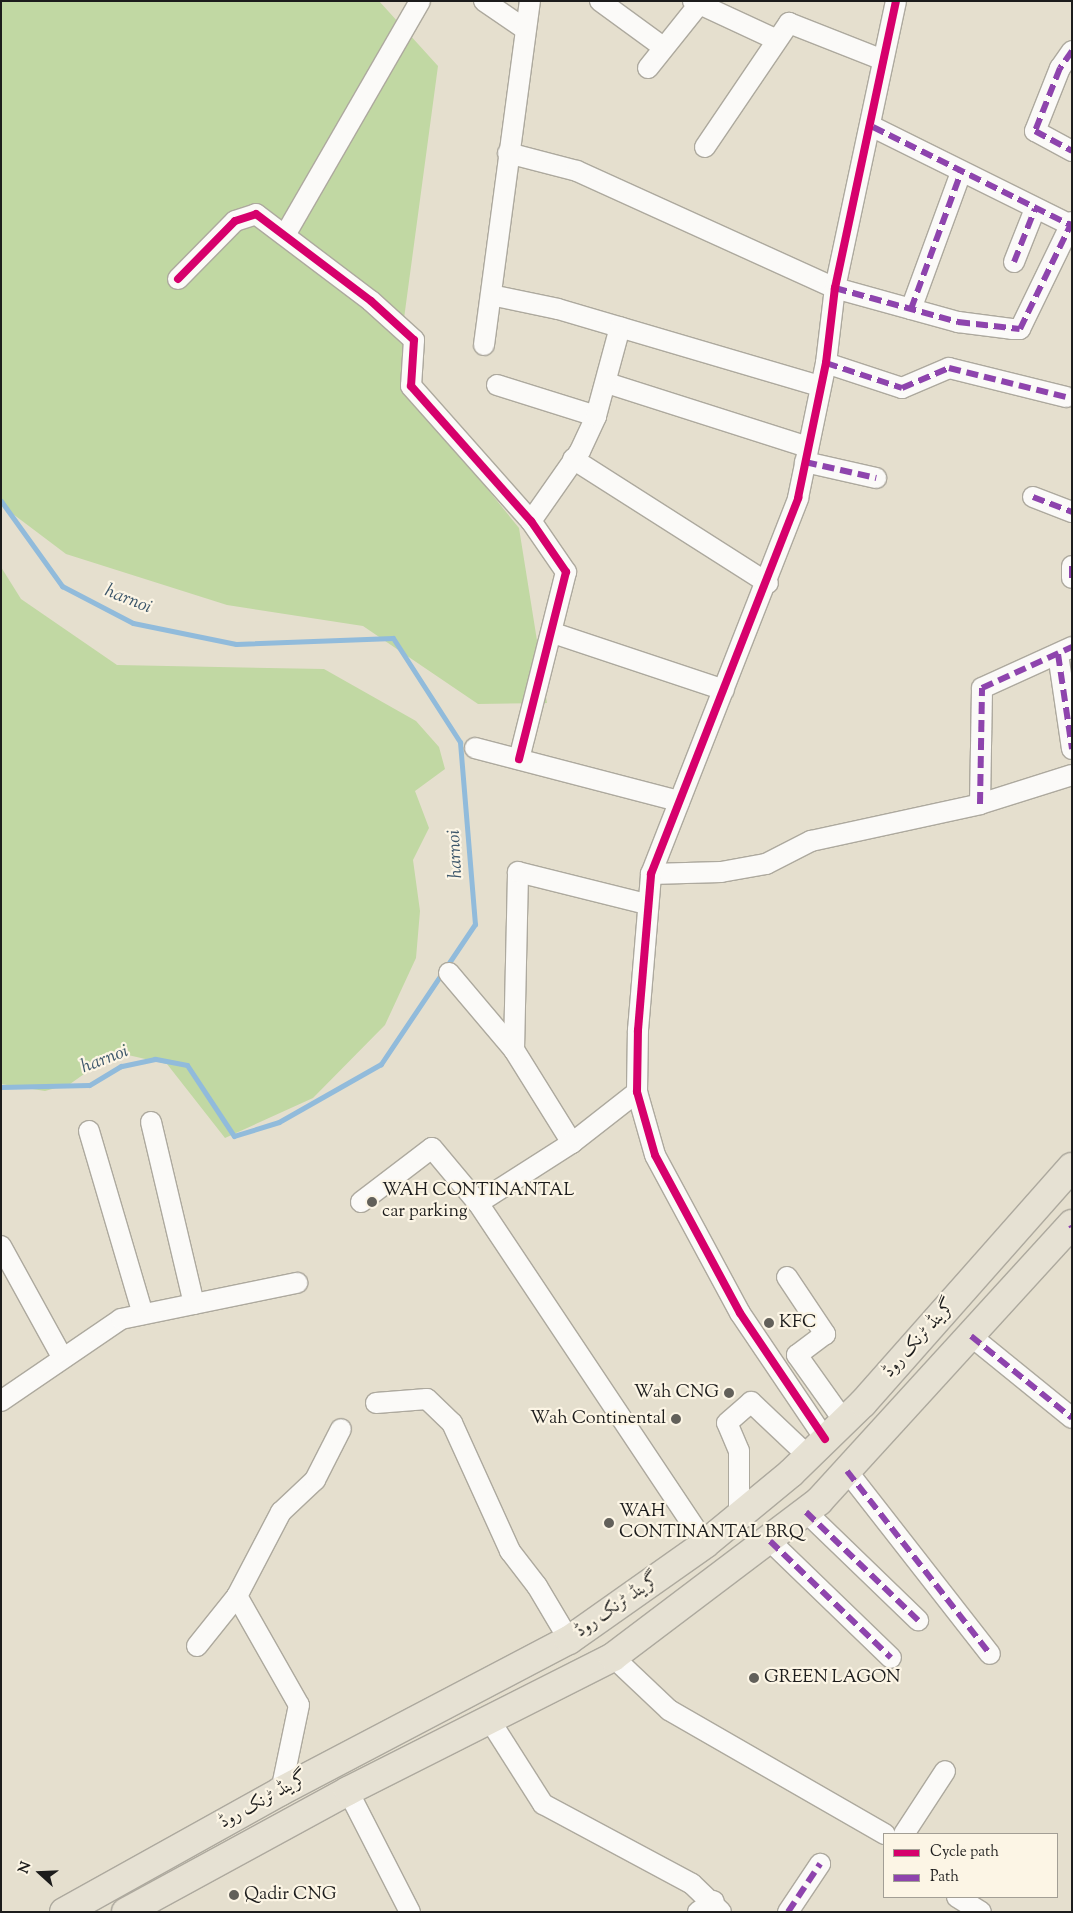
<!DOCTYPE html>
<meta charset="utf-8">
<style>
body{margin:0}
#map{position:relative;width:1073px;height:1913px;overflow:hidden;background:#e5dfce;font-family:"Sorts Mill Goudy",Amiri,serif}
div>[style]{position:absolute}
.green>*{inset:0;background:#c1d8a3}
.stream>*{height:5px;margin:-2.5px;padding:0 2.5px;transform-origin:2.5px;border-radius:2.5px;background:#91bbdb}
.roads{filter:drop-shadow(1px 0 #ada99e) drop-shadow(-1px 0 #ada99e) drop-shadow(0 1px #ada99e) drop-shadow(0 -1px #ada99e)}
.minor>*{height:20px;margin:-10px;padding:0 10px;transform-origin:10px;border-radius:10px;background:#fbfaf8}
.highway>*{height:28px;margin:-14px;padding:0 14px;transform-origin:14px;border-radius:14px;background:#e6e1d3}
.quiet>*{height:6px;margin-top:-3px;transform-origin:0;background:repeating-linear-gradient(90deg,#8e44ad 0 12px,transparent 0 18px)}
.cycleway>*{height:8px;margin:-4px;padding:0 4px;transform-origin:4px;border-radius:4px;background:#d6006c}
.dots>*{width:14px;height:14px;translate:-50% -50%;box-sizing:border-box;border:2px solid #fcf5e5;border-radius:50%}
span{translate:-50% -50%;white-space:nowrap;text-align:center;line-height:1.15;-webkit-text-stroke:4.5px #fcf5e5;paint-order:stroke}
.poi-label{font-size:18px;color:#1c1c1c}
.left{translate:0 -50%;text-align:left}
.right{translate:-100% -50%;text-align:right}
.street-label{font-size:18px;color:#1c1c1c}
.water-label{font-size:19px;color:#3c566a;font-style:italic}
.frame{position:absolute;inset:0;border:2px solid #1c1c1c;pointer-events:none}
.legend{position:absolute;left:883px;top:1833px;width:175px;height:65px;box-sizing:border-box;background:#fcf5e5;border:1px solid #a29e95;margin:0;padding:6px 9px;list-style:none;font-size:15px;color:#1c1c1c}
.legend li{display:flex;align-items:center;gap:10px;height:25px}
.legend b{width:25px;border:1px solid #a29e95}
.north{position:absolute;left:15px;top:1848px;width:50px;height:50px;-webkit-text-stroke:4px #fcf5e5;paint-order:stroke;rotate:290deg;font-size:14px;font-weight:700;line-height:20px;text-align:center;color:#1c1c1c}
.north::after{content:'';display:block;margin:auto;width:18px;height:22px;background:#1c1c1c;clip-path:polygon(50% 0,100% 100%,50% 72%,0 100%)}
</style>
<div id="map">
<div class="green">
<i style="clip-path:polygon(1px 1px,379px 1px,438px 66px,403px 326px,431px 419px,519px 528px,547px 703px,478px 704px,363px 626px,227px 605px,66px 554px,1px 505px)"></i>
<i style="clip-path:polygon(1px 567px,21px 599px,117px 665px,324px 669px,416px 721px,439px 747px,445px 769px,415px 791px,429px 828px,413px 860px,420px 911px,416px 958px,385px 1025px,313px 1098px,225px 1138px,167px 1064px,128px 1055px,101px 1062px,70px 1084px,45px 1091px,1px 1084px)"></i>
</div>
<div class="stream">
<i style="left:1px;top:501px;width:105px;rotate:54.3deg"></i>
<i style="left:62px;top:586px;width:80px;rotate:27.5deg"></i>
<i style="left:133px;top:623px;width:105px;rotate:11.5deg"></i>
<i style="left:236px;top:644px;width:157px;rotate:-2.2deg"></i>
<i style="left:393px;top:638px;width:124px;rotate:57.2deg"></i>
<i style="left:460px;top:742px;width:183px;rotate:85.3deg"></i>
<i style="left:475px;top:924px;width:169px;rotate:123.9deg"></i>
<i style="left:381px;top:1064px;width:117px;rotate:150.4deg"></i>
<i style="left:279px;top:1122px;width:47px;rotate:162.7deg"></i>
<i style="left:234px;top:1136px;width:85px;rotate:-123.5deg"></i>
<i style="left:187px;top:1065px;width:33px;rotate:-169deg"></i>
<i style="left:155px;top:1059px;width:35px;rotate:168deg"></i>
<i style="left:121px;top:1066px;width:37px;rotate:149deg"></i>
<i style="left:89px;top:1085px;width:88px;rotate:178.7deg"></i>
</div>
<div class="roads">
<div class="minor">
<i style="left:484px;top:1px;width:50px;rotate:34.3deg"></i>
<i style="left:600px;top:1px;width:78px;rotate:36.1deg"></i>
<i style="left:693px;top:1px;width:90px;rotate:24.9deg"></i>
<i style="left:1072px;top:51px;width:21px;rotate:125deg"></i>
<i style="left:1060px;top:68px;width:68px;rotate:111.6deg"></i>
<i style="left:1035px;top:131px;width:42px;rotate:28.4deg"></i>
<i style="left:648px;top:68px;width:82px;rotate:-51.4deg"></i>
<i style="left:873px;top:127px;width:220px;rotate:26.4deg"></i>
<i style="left:705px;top:147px;width:150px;rotate:-55.9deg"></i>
<i style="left:789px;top:23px;width:101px;rotate:21.5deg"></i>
<i style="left:508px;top:153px;width:71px;rotate:14.6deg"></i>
<i style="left:577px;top:171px;width:283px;rotate:24.4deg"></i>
<i style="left:835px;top:288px;width:128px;rotate:15.5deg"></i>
<i style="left:958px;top:322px;width:54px;rotate:7.4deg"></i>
<i style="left:1012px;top:329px;width:8px"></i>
<i style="left:1020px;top:329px;width:119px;rotate:-64.1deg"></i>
<i style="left:285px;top:235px;width:270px;rotate:-60deg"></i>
<i style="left:1014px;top:262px;width:57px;rotate:-68.4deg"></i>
<i style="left:178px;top:279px;width:81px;rotate:-45.5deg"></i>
<i style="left:235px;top:221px;width:22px;rotate:-18deg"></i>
<i style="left:256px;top:214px;width:144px;rotate:37.1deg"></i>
<i style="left:371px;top:301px;width:58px;rotate:42.2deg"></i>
<i style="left:414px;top:340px;width:46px;rotate:93.7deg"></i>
<i style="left:411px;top:386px;width:181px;rotate:48.4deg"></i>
<i style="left:531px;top:521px;width:62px;rotate:55.5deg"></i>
<i style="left:566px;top:572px;width:193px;rotate:104.1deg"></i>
<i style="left:491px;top:295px;width:68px;rotate:11.8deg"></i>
<i style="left:558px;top:309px;width:273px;rotate:16.4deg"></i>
<i style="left:911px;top:309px;width:146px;rotate:-69.9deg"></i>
<i style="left:484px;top:345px;width:347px;rotate:-82.4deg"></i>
<i style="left:826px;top:363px;width:80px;rotate:18.2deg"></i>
<i style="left:902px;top:388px;width:51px;rotate:-23.1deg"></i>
<i style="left:949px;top:368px;width:121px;rotate:13.9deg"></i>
<i style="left:607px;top:383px;width:211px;rotate:17.7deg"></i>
<i style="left:497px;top:385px;width:104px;rotate:17.4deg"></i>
<i style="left:573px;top:459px;width:231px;rotate:32.5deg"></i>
<i style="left:805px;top:462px;width:73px;rotate:12.7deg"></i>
<i style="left:1033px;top:497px;width:42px;rotate:21deg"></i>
<i style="left:531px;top:521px;width:85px;rotate:-55deg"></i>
<i style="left:580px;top:451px;width:38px;rotate:-65deg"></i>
<i style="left:596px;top:416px;width:92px;rotate:-74.9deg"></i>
<i style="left:1072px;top:566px;width:12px;rotate:90deg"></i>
<i style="left:553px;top:633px;width:180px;rotate:18.4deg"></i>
<i style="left:1058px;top:654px;width:96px;rotate:81.6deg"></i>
<i style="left:475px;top:748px;width:211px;rotate:14.6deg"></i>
<i style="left:980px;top:804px;width:116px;rotate:-89deg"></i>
<i style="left:982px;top:688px;width:99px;rotate:-24.5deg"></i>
<i style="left:651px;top:874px;width:70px;rotate:-1.6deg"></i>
<i style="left:721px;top:872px;width:46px;rotate:-10.1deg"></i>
<i style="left:766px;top:864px;width:51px;rotate:-27.1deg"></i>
<i style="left:811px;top:841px;width:173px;rotate:-12.3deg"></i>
<i style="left:980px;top:804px;width:96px;rotate:-17.5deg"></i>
<i style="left:449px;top:973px;width:101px;rotate:49.8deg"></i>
<i style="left:151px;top:1122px;width:187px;rotate:76.7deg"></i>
<i style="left:89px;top:1131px;width:191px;rotate:73.6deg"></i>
<i style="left:572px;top:1143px;width:110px;rotate:-121.9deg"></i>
<i style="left:514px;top:1050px;width:178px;rotate:-88.7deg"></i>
<i style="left:518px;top:872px;width:132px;rotate:14deg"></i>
<i style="left:361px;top:1202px;width:89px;rotate:-37.3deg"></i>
<i style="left:432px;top:1148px;width:72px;rotate:50.1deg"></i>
<i style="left:478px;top:1203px;width:410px;rotate:56.3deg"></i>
<i style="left:478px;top:1203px;width:112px;rotate:-32.6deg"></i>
<i style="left:572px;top:1143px;width:83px;rotate:-38.1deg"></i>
<i style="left:1px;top:1246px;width:127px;rotate:61.2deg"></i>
<i style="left:787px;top:1277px;width:69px;rotate:56.3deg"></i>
<i style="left:825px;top:1334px;width:35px;rotate:143deg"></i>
<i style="left:797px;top:1355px;width:81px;rotate:54.5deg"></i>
<i style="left:971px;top:1336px;width:130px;rotate:39.1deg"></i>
<i style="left:1px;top:1401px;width:145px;rotate:-34.3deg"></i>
<i style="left:121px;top:1319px;width:180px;rotate:-11.6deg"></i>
<i style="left:376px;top:1403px;width:51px;rotate:-4.5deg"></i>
<i style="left:427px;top:1399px;width:35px;rotate:44deg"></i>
<i style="left:452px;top:1423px;width:141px;rotate:65.6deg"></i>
<i style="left:510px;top:1551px;width:44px;rotate:52.4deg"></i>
<i style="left:537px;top:1586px;width:63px;rotate:59.3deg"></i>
<i style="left:825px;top:1439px;width:152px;rotate:-124deg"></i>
<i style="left:740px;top:1313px;width:179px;rotate:-118.3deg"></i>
<i style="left:655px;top:1155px;width:66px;rotate:-105.9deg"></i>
<i style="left:637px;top:1092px;width:62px;rotate:-89.1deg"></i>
<i style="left:638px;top:1030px;width:157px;rotate:-85.2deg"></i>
<i style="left:651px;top:874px;width:404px;rotate:-68.6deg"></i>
<i style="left:798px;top:498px;width:138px;rotate:-78.3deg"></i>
<i style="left:826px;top:363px;width:76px;rotate:-83.2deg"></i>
<i style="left:835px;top:288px;width:293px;rotate:-78deg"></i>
<i style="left:847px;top:1471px;width:232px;rotate:52deg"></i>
<i style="left:806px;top:1512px;width:156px;rotate:44deg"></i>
<i style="left:739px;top:1516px;width:65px;rotate:-90deg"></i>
<i style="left:739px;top:1451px;width:30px;rotate:-113deg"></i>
<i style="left:727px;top:1423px;width:32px;rotate:-41deg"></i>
<i style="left:751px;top:1402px;width:77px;rotate:43.4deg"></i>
<i style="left:770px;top:1541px;width:168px;rotate:44deg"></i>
<i style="left:237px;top:1596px;width:125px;rotate:60.4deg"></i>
<i style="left:299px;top:1705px;width:88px;rotate:101.8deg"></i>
<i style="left:197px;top:1646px;width:64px;rotate:-51.3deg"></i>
<i style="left:237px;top:1596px;width:95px;rotate:-62.4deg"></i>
<i style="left:281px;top:1512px;width:47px;rotate:-43.3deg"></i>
<i style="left:315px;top:1480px;width:57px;rotate:-63deg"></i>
<i style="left:613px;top:1657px;width:77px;rotate:43.4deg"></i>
<i style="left:669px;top:1710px;width:249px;rotate:29.9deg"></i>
<i style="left:489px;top:1719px;width:101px;rotate:57.6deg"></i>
<i style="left:543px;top:1804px;width:169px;rotate:28.2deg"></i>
<i style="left:692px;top:1884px;width:40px;rotate:44deg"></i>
<i style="left:348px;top:1791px;width:136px;rotate:62.9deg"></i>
<i style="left:904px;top:1834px;width:75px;rotate:-56.9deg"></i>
<i style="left:957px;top:1897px;width:28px;rotate:32deg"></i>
<i style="left:698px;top:1912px;width:19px;rotate:-35deg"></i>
<i style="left:788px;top:1912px;width:58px;rotate:-56.3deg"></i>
</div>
<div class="highway">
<i style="left:64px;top:1912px;width:248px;rotate:-29.1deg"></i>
<i style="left:281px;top:1791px;width:325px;rotate:-27.7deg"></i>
<i style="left:569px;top:1640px;width:166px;rotate:-35.2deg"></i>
<i style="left:705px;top:1544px;width:112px;rotate:-39.5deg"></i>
<i style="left:791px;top:1473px;width:100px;rotate:-44.2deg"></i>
<i style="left:863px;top:1403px;width:315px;rotate:-48.5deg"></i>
<i style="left:126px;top:1912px;width:253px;rotate:-28.6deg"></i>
<i style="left:348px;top:1791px;width:297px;rotate:-26.8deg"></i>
<i style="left:613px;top:1657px;width:258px;rotate:-37.1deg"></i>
<i style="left:819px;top:1501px;width:375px;rotate:-47.6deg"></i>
</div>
</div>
<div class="quiet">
<i style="left:1072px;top:51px;width:21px;rotate:125deg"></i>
<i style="left:1060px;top:68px;width:68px;rotate:111.6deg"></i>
<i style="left:1035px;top:131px;width:42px;rotate:28.4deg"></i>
<i style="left:873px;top:127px;width:220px;rotate:26.4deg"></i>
<i style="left:1014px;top:262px;width:57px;rotate:-68.4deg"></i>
<i style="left:835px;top:288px;width:128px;rotate:15.5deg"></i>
<i style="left:958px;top:322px;width:62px;rotate:6.4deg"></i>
<i style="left:1020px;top:329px;width:119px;rotate:-64.1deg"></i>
<i style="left:911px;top:309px;width:146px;rotate:-69.9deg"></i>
<i style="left:826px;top:363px;width:80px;rotate:18.2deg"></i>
<i style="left:902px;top:388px;width:51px;rotate:-23.1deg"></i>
<i style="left:949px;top:368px;width:121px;rotate:13.9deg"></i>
<i style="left:805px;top:462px;width:73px;rotate:12.7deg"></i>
<i style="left:1033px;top:497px;width:42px;rotate:21deg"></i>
<i style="left:1072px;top:566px;width:12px;rotate:90deg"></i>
<i style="left:1058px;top:654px;width:96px;rotate:81.6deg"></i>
<i style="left:980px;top:804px;width:116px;rotate:-89deg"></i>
<i style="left:982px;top:688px;width:99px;rotate:-24.5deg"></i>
<i style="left:1071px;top:1225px;width:2px;rotate:63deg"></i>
<i style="left:971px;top:1336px;width:130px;rotate:39.1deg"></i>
<i style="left:847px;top:1471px;width:232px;rotate:52deg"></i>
<i style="left:806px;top:1512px;width:156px;rotate:44deg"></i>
<i style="left:770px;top:1541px;width:168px;rotate:44deg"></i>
<i style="left:788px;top:1912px;width:58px;rotate:-56.3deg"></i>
</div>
<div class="cycleway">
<i style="left:178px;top:279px;width:81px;rotate:-45.5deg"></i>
<i style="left:235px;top:221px;width:22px;rotate:-18deg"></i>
<i style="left:256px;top:214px;width:144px;rotate:37.1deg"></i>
<i style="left:371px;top:301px;width:58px;rotate:42.2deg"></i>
<i style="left:414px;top:340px;width:46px;rotate:93.7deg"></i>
<i style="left:411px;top:386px;width:181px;rotate:48.4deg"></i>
<i style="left:531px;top:521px;width:62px;rotate:55.5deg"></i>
<i style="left:566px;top:572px;width:193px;rotate:104.1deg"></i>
<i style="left:825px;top:1439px;width:152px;rotate:-124deg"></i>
<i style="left:740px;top:1313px;width:179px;rotate:-118.3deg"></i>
<i style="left:655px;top:1155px;width:66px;rotate:-105.9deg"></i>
<i style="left:637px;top:1092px;width:62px;rotate:-89.1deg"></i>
<i style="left:638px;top:1030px;width:157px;rotate:-85.2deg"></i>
<i style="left:651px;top:874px;width:404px;rotate:-68.6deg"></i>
<i style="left:798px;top:498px;width:138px;rotate:-78.3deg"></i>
<i style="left:826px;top:363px;width:76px;rotate:-83.2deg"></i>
<i style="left:835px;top:288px;width:293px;rotate:-78deg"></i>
</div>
<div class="dots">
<i style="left:372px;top:1202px;background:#62605a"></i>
<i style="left:769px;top:1323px;background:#62605a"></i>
<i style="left:729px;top:1393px;background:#62605a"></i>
<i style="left:676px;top:1419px;background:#62605a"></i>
<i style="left:609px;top:1523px;background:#62605a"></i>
<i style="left:754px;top:1678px;background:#62605a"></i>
<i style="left:234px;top:1895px;background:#62605a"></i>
</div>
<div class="poi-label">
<span class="left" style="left:382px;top:1202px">WAH CONTINANTAL<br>car parking</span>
<span class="left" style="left:779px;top:1323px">KFC</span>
<span class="right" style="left:719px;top:1393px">Wah CNG</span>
<span class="right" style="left:666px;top:1419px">Wah Continental</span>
<span class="left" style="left:619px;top:1523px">WAH<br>CONTINANTAL BRQ</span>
<span class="left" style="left:764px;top:1678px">GREEN LAGON</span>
<span class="left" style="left:244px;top:1895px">Qadir CNG</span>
</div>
<div class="street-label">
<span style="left:920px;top:1339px;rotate:-48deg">گرینڈ ٹرنک روڈ</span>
<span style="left:618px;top:1606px;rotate:-35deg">گرینڈ ٹرنک روڈ</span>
<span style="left:264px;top:1801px;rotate:-29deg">گرینڈ ٹرنک روڈ</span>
</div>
<div class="water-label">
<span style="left:128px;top:600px;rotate:22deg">harnoi</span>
<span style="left:456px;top:854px;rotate:-93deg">harnoi</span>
<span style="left:105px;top:1060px;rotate:-21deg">harnoi</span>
</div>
<div class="frame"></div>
<ul class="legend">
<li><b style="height:6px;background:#d6006c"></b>Cycle path</li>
<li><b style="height:6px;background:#8e44ad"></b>Path</li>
</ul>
<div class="north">N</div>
</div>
